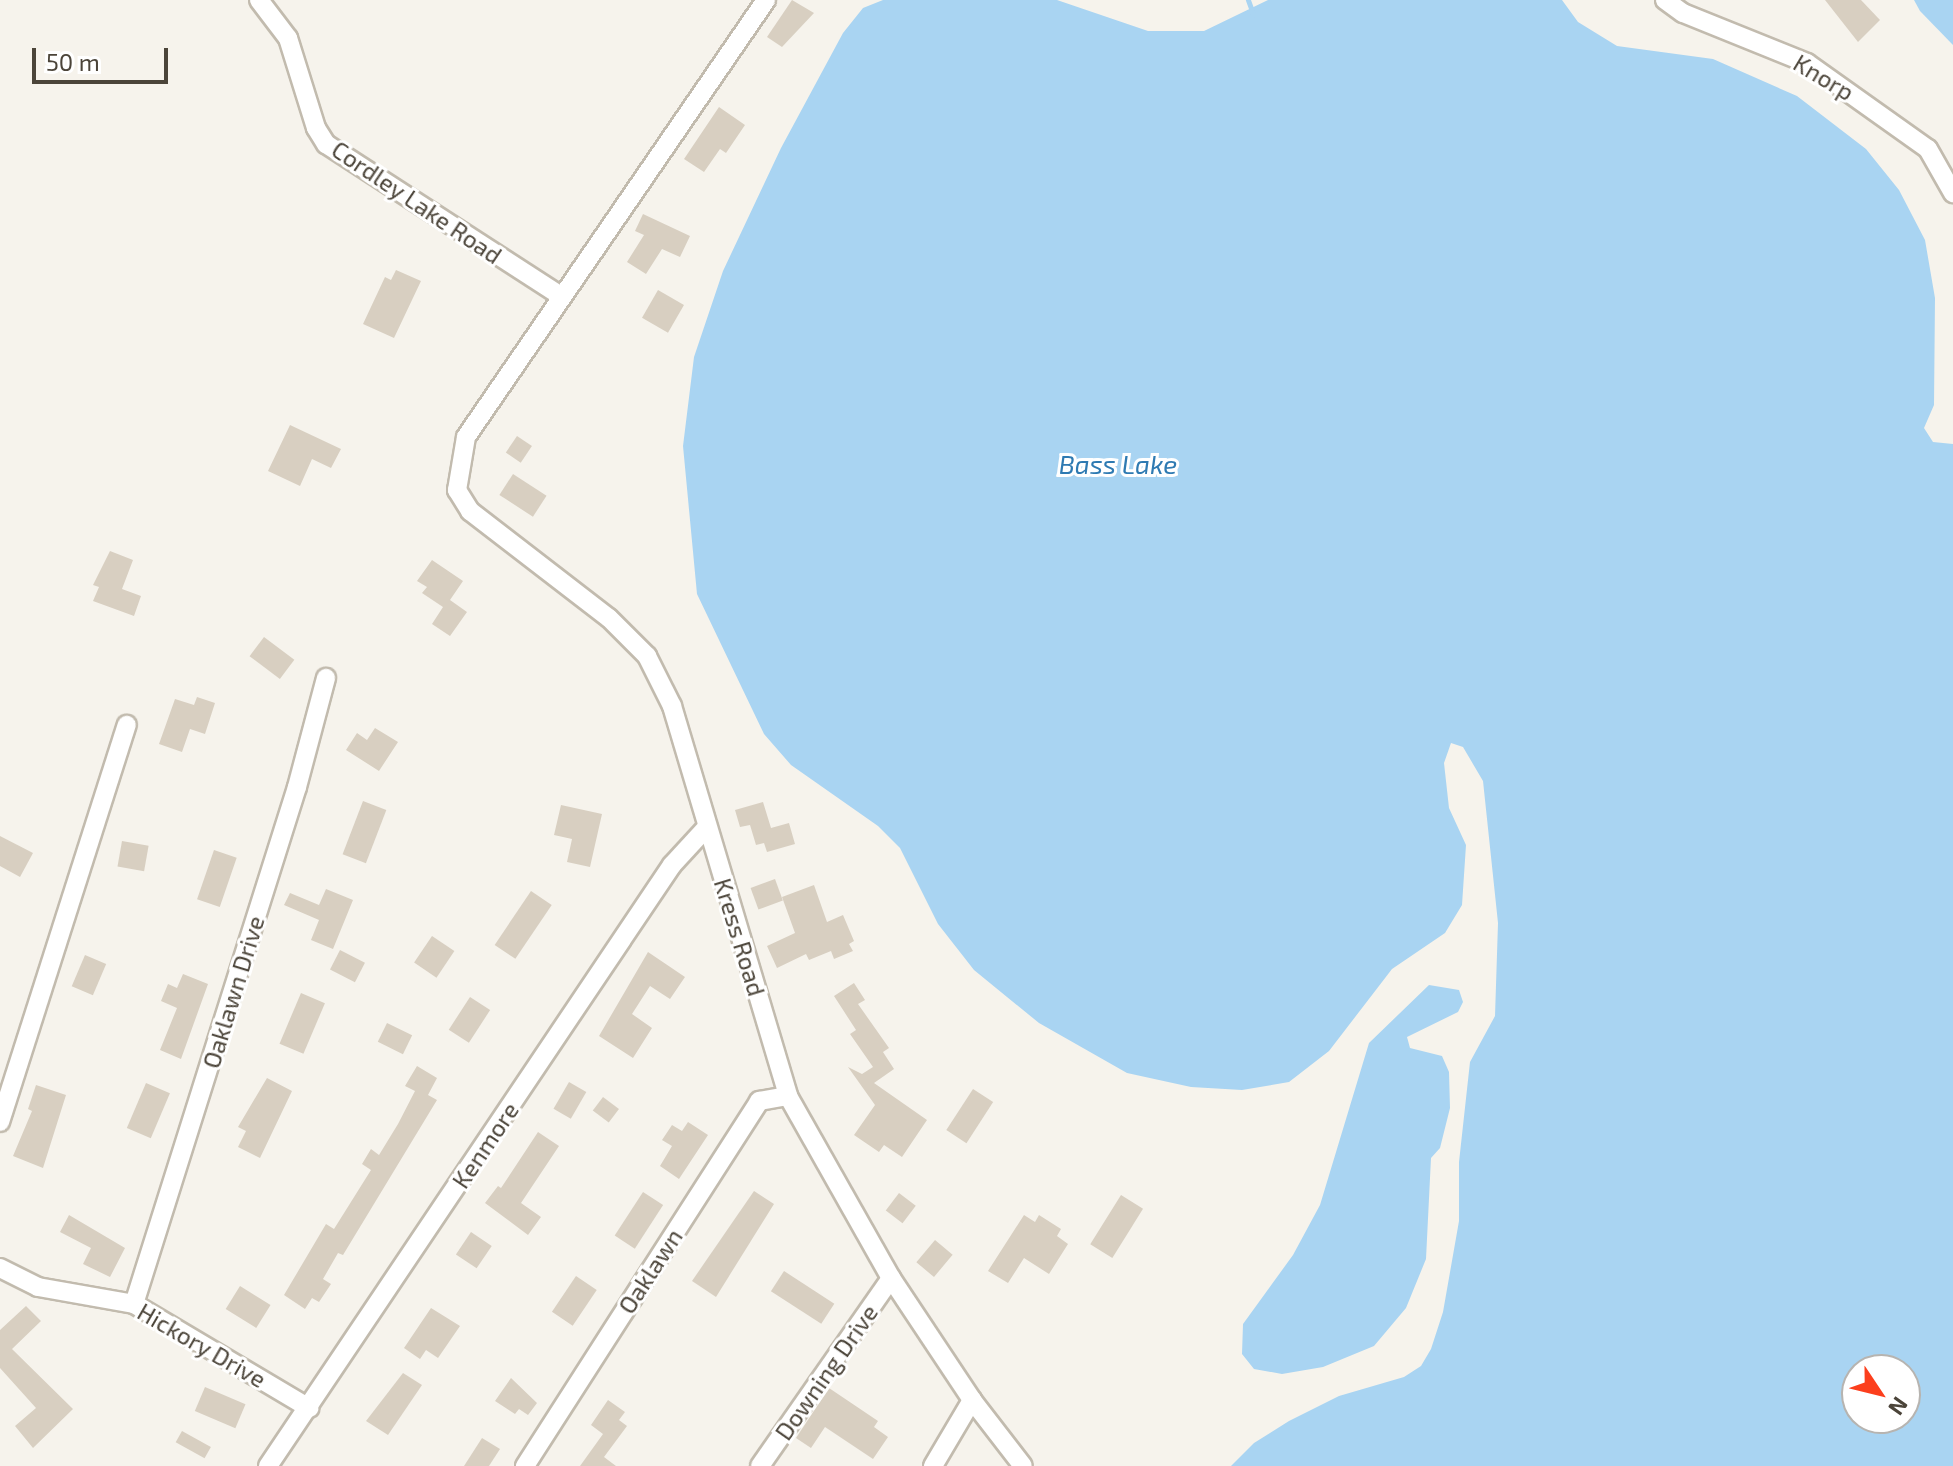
<!DOCTYPE html>
<style>
body{margin:0}
#map{position:relative;width:1953px;height:1466px;overflow:hidden;background:#f6f3ec;font-family:"Exo 2",sans-serif}
div>[style]{position:absolute}
.water>*{inset:0;background:#a9d4f2}
.stream>*{height:5px;margin:-2.5px;padding:0 2.5px;transform-origin:2.5px;border-radius:2.5px;background:#a9d4f2}
.building>*{inset:0;background:#d8cfc1;transform-origin:0 0}
.roads{filter:drop-shadow(2px 0 #c2bbae) drop-shadow(-2px 0 #c2bbae) drop-shadow(0 2px #c2bbae) drop-shadow(0 -2px #c2bbae)}
.street>*{height:18px;margin:-9px;padding:0 9px;transform-origin:9px;border-radius:9px;background:#fff}
span{translate:-50% -50%;white-space:nowrap;text-align:center;line-height:1.15;-webkit-text-stroke:6px #fff;paint-order:stroke}
.street-label{font-size:24px;color:#4b4439}
.water-label{font-size:26px;color:#2e7ab2;font-style:italic}
.north{position:absolute;left:1841px;top:1354px;width:80px;height:80px;box-sizing:border-box;background:#fff;border:2px solid #b7b4b0;border-radius:50%;rotate:125deg;font-size:22px;font-weight:700;line-height:32px;text-align:center;color:#4b4439}
.north::after{content:'';display:block;margin:auto;width:28px;height:36px;background:#fc3f1d;clip-path:polygon(50% 0,100% 100%,50% 72%,0 100%)}
.scale{position:absolute;left:32px;top:48px;width:136px;height:36px;box-sizing:border-box;border:4px solid #4b4439;border-top:0;padding-left:10px;font-size:24px;line-height:28px;white-space:nowrap;color:#4b4439;-webkit-text-stroke:6px #fff;paint-order:stroke}
</style>
<div id="map">
<div class="water">
<i style="clip-path:polygon(evenodd,883px 0,1057px 0,1148px 31px,1204px 31px,1268px 0,1562px 0,1578px 22px,1617px 46px,1713px 59px,1797px 96px,1866px 149px,1899px 190px,1925px 240px,1935px 298px,1934px 405px,1924px 428px,1933px 442px,1953px 444px,1953px 1466px,1231px 1466px,1254px 1443px,1289px 1421px,1339px 1396px,1404px 1377px,1421px 1366px,1431px 1349px,1443px 1312px,1459px 1221px,1459px 1162px,1470px 1062px,1495px 1016px,1498px 923px,1483px 781px,1463px 747px,1451px 743px,1444px 763px,1449px 808px,1466px 845px,1462px 905px,1445px 933px,1392px 969px,1329px 1051px,1289px 1082px,1242px 1090px,1191px 1087px,1127px 1073px,1039px 1023px,974px 970px,938px 924px,900px 848px,878px 826px,791px 765px,764px 734px,697px 594px,683px 446px,694px 357px,723px 271px,781px 148px,843px 33px,863px 8px,883px 0,1857px 1370px,1905px 1370px,1905px 1418px,1857px 1418px,1857px 1370px)"></i>
<i style="clip-path:polygon(1914px 0,1953px 0,1953px 45px,1920px 11px)"></i>
<i style="clip-path:polygon(1429px 985px,1459px 990px,1463px 1002px,1458px 1012px,1407px 1037px,1410px 1048px,1442px 1056px,1449px 1072px,1450px 1108px,1440px 1148px,1431px 1158px,1426px 1259px,1406px 1308px,1374px 1346px,1323px 1367px,1282px 1374px,1254px 1369px,1242px 1354px,1243px 1324px,1293px 1255px,1320px 1205px,1369px 1043px)"></i>
</div>
<div class="stream">
<i style="left:1248px;top:0;width:15px;rotate:70deg"></i>
</div>
<div class="building">
<i style="clip-path:polygon(792px 0,814px 13px,782px 47px,767px 37px)"></i>
<i style="clip-path:polygon(1825px 0,1861px 0,1880px 20px,1858px 42px)"></i>
<i style="clip-path:polygon(719px 107px,745px 125px,726px 153px,720px 149px,704px 172px,684px 159px)"></i>
<i style="clip-path:polygon(643px 214px,690px 236px,680px 257px,662px 249px,646px 274px,627px 262px,644px 235px,635px 231px)"></i>
<i style="clip-path:polygon(396px 270px,421px 281px,394px 338px,363px 324px,385px 277px,391px 280px)"></i>
<i style="left:658px;top:290px;width:30px;height:32px;rotate:30deg"></i>
<i style="clip-path:polygon(290px 425px,341px 449px,331px 468px,312px 459px,300px 486px,268px 471px)"></i>
<i style="left:517px;top:436px;width:18px;height:20px;rotate:34deg"></i>
<i style="left:513px;top:474px;width:40px;height:25px;rotate:33deg"></i>
<i style="clip-path:polygon(110px 551px,133px 560px,122px 589px,141px 596px,134px 616px,93px 601px,99px 587px,93px 585px)"></i>
<i style="clip-path:polygon(432px 560px,463px 581px,450px 600px,467px 612px,450px 636px,432px 624px,443px 607px,422px 593px,427px 587px,417px 581px)"></i>
<i style="left:264px;top:637px;width:38px;height:24px;rotate:37deg"></i>
<i style="clip-path:polygon(197px 697px,215px 703px,205px 734px,190px 729px,182px 752px,159px 744px,175px 699px,194px 705px)"></i>
<i style="clip-path:polygon(375px 728px,398px 742px,379px 771px,346px 750px,357px 733px,367px 740px)"></i>
<i style="left:363px;top:801px;width:25px;height:57px;rotate:21deg"></i>
<i style="clip-path:polygon(763px 802px,771px 828px,789px 823px,795px 844px,767px 852px,764px 843px,756px 845px,750px 825px,740px 827px,735px 810px)"></i>
<i style="clip-path:polygon(561px 805px,602px 814px,590px 867px,567px 862px,572px 839px,554px 835px)"></i>
<i style="clip-path:polygon(0 836px,33px 853px,20px 877px,0 866px)"></i>
<i style="left:122px;top:841px;width:27px;height:26px;rotate:10deg"></i>
<i style="left:214px;top:850px;width:24px;height:52px;rotate:19deg"></i>
<i style="left:775px;top:879px;width:23px;height:26px;rotate:70deg"></i>
<i style="clip-path:polygon(814px 885px,827px 922px,843px 915px,854px 941px,849px 944px,853px 951px,834px 959px,831px 951px,809px 960px,806px 954px,777px 968px,767px 946px,795px 933px,782px 897px)"></i>
<i style="clip-path:polygon(326px 889px,353px 900px,333px 949px,311px 940px,319px 920px,284px 905px,290px 893px,319px 905px)"></i>
<i style="left:531px;top:891px;width:25px;height:65px;rotate:34deg"></i>
<i style="left:432px;top:936px;width:27px;height:32px;rotate:34deg"></i>
<i style="left:340px;top:950px;width:28px;height:22px;rotate:27deg"></i>
<i style="clip-path:polygon(648px 952px,685px 977px,670px 999px,650px 986px,632px 1014px,652px 1028px,633px 1058px,599px 1036px)"></i>
<i style="left:85px;top:955px;width:23px;height:34px;rotate:23deg"></i>
<i style="clip-path:polygon(183px 974px,208px 984px,181px 1059px,160px 1050px,177px 1008px,161px 1001px,168px 984px,177px 988px)"></i>
<i style="clip-path:polygon(854px 983px,865px 1000px,858px 1004px,889px 1048px,883px 1052px,894px 1069px,874px 1083px,927px 1120px,902px 1157px,884px 1145px,879px 1152px,854px 1135px,875px 1105px,848px 1067px,862px 1074px,873px 1067px,850px 1034px,856px 1030px,834px 996px)"></i>
<i style="left:301px;top:993px;width:26px;height:55px;rotate:23deg"></i>
<i style="left:470px;top:997px;width:24px;height:39px;rotate:33deg"></i>
<i style="left:387px;top:1023px;width:28px;height:21px;rotate:26deg"></i>
<i style="clip-path:polygon(417px 1066px,437px 1078px,428px 1095px,437px 1100px,343px 1255px,338px 1253px,323px 1279px,331px 1284px,319px 1302px,312px 1298px,305px 1309px,284px 1295px,326px 1224px,334px 1229px,371px 1170px,362px 1164px,371px 1149px,379px 1155px,398px 1124px,415px 1091px,405px 1086px)"></i>
<i style="clip-path:polygon(267px 1078px,292px 1091px,260px 1158px,238px 1147px,246px 1131px,238px 1127px)"></i>
<i style="left:569px;top:1082px;width:20px;height:31px;rotate:30deg"></i>
<i style="left:146px;top:1083px;width:26px;height:49px;rotate:23deg"></i>
<i style="clip-path:polygon(36px 1085px,66px 1095px,43px 1168px,13px 1156px,32px 1111px,28px 1109px)"></i>
<i style="left:973px;top:1089px;width:24px;height:49px;rotate:33deg"></i>
<i style="left:603px;top:1097px;width:20px;height:17px;rotate:37deg"></i>
<i style="clip-path:polygon(688px 1122px,708px 1135px,679px 1179px,660px 1166px,672px 1146px,662px 1140px,672px 1125px,682px 1131px)"></i>
<i style="clip-path:polygon(538px 1132px,559px 1146px,521px 1203px,541px 1217px,528px 1235px,485px 1203px,498px 1186px,501px 1188px)"></i>
<i style="clip-path:polygon(754px 1191px,774px 1204px,716px 1297px,692px 1281px)"></i>
<i style="left:643px;top:1192px;width:24px;height:52px;rotate:33deg"></i>
<i style="left:899px;top:1193px;width:21px;height:22px;rotate:37deg"></i>
<i style="left:1121px;top:1195px;width:26px;height:58px;rotate:32deg"></i>
<i style="clip-path:polygon(69px 1215px,125px 1248px,110px 1277px,83px 1264px,91px 1248px,60px 1232px)"></i>
<i style="clip-path:polygon(1024px 1215px,1035px 1222px,1039px 1215px,1061px 1229px,1057px 1236px,1068px 1244px,1049px 1274px,1024px 1258px,1008px 1283px,988px 1271px)"></i>
<i style="left:471px;top:1232px;width:25px;height:27px;rotate:34deg"></i>
<i style="left:935px;top:1240px;width:23px;height:29px;rotate:40deg"></i>
<i style="left:784px;top:1271px;width:60px;height:24px;rotate:33deg"></i>
<i style="left:576px;top:1276px;width:25px;height:43px;rotate:34deg"></i>
<i style="left:240px;top:1286px;width:36px;height:27px;rotate:32deg"></i>
<i style="clip-path:polygon(26px 1306px,41px 1321px,12px 1349px,73px 1409px,33px 1448px,15px 1426px,36px 1408px,0 1368px,0 1330px)"></i>
<i style="clip-path:polygon(431px 1308px,460px 1326px,438px 1358px,426px 1350px,420px 1359px,404px 1348px)"></i>
<i style="clip-path:polygon(403px 1373px,422px 1385px,388px 1435px,366px 1421px)"></i>
<i style="clip-path:polygon(511px 1378px,537px 1403px,528px 1415px,519px 1409px,515px 1414px,495px 1401px)"></i>
<i style="left:205px;top:1387px;width:44px;height:26px;rotate:23deg"></i>
<i style="clip-path:polygon(829px 1388px,878px 1421px,874px 1427px,888px 1437px,873px 1459px,825px 1427px,811px 1448px,796px 1438px)"></i>
<i style="clip-path:polygon(608px 1400px,625px 1412px,619px 1420px,627px 1426px,604px 1457px,616px 1466px,580px 1466px,603px 1434px,591px 1425px)"></i>
<i style="left:182px;top:1431px;width:33px;height:13px;rotate:29deg"></i>
<i style="clip-path:polygon(482px 1438px,500px 1449px,489px 1466px,464px 1466px)"></i>
</div>
<div class="roads">
<div class="street">
<i style="left:259px;top:0;width:48px;rotate:52.7deg"></i>
<i style="left:288px;top:38px;width:94px;rotate:72.7deg"></i>
<i style="left:316px;top:128px;width:19px;rotate:58deg"></i>
<i style="left:326px;top:144px;width:280px;rotate:32.9deg"></i>
<i style="left:766px;top:0;width:530px;rotate:124.47deg"></i>
<i style="left:466px;top:437px;width:54px;rotate:99.6deg"></i>
<i style="left:457px;top:490px;width:25px;rotate:58deg"></i>
<i style="left:470px;top:511px;width:175px;rotate:37.6deg"></i>
<i style="left:609px;top:618px;width:54px;rotate:45deg"></i>
<i style="left:647px;top:656px;width:56px;rotate:63.4deg"></i>
<i style="left:672px;top:706px;width:407px;rotate:73.4deg"></i>
<i style="left:788px;top:1096px;width:209px;rotate:60.5deg"></i>
<i style="left:891px;top:1278px;width:146px;rotate:56.4deg"></i>
<i style="left:972px;top:1400px;width:83px;rotate:52.3deg"></i>
<i style="left:1665px;top:0;width:22px;rotate:36deg"></i>
<i style="left:1683px;top:13px;width:134px;rotate:22deg"></i>
<i style="left:1807px;top:63px;width:148px;rotate:35.4deg"></i>
<i style="left:1928px;top:149px;width:51px;rotate:60.4deg"></i>
<i style="left:0;top:1122px;width:417px;rotate:-72.3deg"></i>
<i style="left:0;top:1268px;width:42px;rotate:26.6deg"></i>
<i style="left:38px;top:1287px;width:97px;rotate:10deg"></i>
<i style="left:134px;top:1304px;width:204px;rotate:30.7deg"></i>
<i style="left:134px;top:1304px;width:542px;rotate:-72.5deg"></i>
<i style="left:297px;top:787px;width:113px;rotate:-75.1deg"></i>
<i style="left:268px;top:1466px;width:724px;rotate:-56.09deg"></i>
<i style="left:672px;top:865px;width:50px;rotate:-47.4deg"></i>
<i style="left:525px;top:1466px;width:434px;rotate:-57.3deg"></i>
<i style="left:759px;top:1101px;width:29px;rotate:-10deg"></i>
<i style="left:760px;top:1466px;width:229px;rotate:-55.1deg"></i>
<i style="left:933px;top:1466px;width:77px;rotate:-59.4deg"></i>
</div>
</div>
<div class="street-label">
<span style="left:1824px;top:77px;rotate:31deg">Knorp</span>
<span style="left:417px;top:202px;rotate:34deg">Cordley Lake Road</span>
<span style="left:740px;top:937px;rotate:73deg">Kress Road</span>
<span style="left:233px;top:992px;rotate:-73deg">Oaklawn Drive</span>
<span style="left:485px;top:1145px;rotate:-56deg">Kenmore</span>
<span style="left:650px;top:1271px;rotate:-57deg">Oaklawn</span>
<span style="left:202px;top:1345px;rotate:30deg">Hickory Drive</span>
<span style="left:826px;top:1372px;rotate:-55deg">Downing Drive</span>
</div>
<div class="water-label">
<span style="left:1118px;top:464px">Bass Lake</span>
</div>
<div class="north">N</div>
<div class="scale">50 m</div>
</div>
